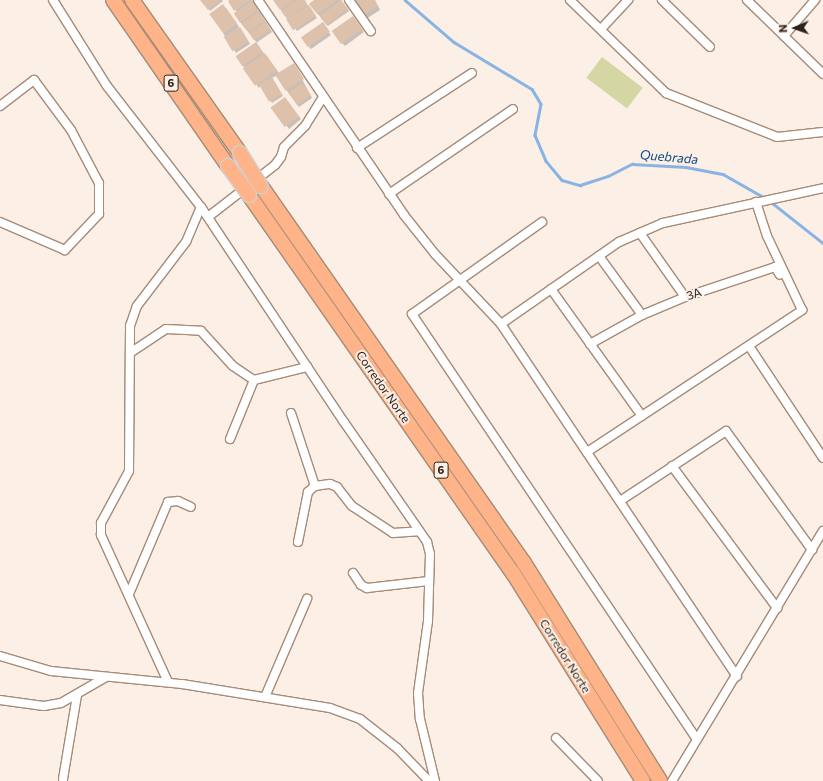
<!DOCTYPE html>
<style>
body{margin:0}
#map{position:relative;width:823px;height:781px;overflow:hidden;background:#fbefe6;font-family:Commissioner,sans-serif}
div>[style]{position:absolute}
.green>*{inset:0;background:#d4d7a3;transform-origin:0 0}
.shadow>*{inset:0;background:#0003}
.stream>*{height:2.5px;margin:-1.25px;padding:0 1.25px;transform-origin:1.25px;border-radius:1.25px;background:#89b3e3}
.building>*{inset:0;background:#dec1ab;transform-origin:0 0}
.roads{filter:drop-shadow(1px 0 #a68b77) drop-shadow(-1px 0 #a68b77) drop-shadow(0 1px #a68b77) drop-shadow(0 -1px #a68b77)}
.street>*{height:8px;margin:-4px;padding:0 4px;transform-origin:4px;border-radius:4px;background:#fff}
.highway>*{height:14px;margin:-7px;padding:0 7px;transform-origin:7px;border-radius:7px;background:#feb488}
.bridges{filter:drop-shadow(1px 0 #d1cfcd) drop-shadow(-1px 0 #d1cfcd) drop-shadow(0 1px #d1cfcd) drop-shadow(0 -1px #d1cfcd)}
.highway-bridge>*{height:14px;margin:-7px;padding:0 7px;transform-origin:7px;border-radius:7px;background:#feb488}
span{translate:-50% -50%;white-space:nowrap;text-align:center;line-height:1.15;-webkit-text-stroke:4px #fbefe6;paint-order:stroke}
.shield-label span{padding:1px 3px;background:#fbefe6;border:1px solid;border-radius:3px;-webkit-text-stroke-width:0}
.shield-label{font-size:11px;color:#2e231b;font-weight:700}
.street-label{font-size:12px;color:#2e231b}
.water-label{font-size:13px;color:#104b85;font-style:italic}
.north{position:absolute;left:775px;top:8px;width:40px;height:40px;-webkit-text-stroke:3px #fbefe6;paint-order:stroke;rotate:268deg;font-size:11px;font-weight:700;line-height:16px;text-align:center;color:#2e231b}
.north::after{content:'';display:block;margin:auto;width:14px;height:18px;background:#2e231b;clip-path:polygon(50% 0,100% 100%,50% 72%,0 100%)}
</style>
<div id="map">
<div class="green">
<i style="left:602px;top:57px;width:51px;height:26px;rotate:37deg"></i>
</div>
<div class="shadow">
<i style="clip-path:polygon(202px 0,222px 0,223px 1px,210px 11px)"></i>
<i style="clip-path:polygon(232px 0,252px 0,272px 32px,256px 43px,279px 73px,294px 64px,312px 98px,299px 107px,276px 76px,272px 78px,283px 96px,272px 103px,261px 86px,259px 88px,256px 84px,237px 57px,257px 43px,240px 22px)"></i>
<i style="clip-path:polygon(274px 0,304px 0,317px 18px,297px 31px)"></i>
<i style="clip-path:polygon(316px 0,341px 0,349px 11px,328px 26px,317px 13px)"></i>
<i style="clip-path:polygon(353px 0,375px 0,380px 10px,366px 19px)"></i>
<i style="clip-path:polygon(226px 8px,239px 27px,234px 32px,240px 28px,250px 44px,236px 53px,223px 33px)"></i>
<i style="clip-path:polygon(356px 21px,364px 32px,345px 46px,342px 43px)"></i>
<i style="clip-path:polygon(324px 26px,331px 35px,311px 49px,309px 47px)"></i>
<i style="clip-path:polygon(288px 102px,301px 119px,289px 129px,273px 108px)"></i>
</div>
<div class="stream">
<i style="left:405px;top:0;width:65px;rotate:40.6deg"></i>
<i style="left:454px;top:42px;width:91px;rotate:31.1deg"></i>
<i style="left:532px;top:89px;width:17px;rotate:59deg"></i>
<i style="left:541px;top:104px;width:32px;rotate:101deg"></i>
<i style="left:535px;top:135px;width:28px;rotate:67deg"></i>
<i style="left:546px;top:161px;width:25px;rotate:50deg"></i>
<i style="left:562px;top:180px;width:19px;rotate:16deg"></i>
<i style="left:580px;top:185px;width:29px;rotate:-18deg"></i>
<i style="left:608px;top:176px;width:27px;rotate:-27deg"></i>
<i style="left:632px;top:164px;width:54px;rotate:3.2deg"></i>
<i style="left:686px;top:167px;width:38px;rotate:11deg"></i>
<i style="left:723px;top:174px;width:51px;rotate:29.6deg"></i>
<i style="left:771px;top:202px;width:66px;rotate:38.3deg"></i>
</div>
<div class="building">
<i style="clip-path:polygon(200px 0,221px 0,208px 10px)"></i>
<i style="clip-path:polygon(230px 0,250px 0,234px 11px,228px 1px)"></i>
<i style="clip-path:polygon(273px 0,294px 0,280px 10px)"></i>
<i style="clip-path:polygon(296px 0,305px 0,307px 4px,287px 19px,281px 11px)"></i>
<i style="clip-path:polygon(314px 0,337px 0,317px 14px,309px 4px)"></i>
<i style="left:341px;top:0;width:11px;height:27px;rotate:52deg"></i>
<i style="clip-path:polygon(352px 0,374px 0,378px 6px,362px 16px)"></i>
<i style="left:252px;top:1px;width:11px;height:22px;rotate:56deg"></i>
<i style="left:223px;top:4px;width:24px;height:17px;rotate:54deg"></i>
<i style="left:309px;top:5px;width:13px;height:27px;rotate:58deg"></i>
<i style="left:258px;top:12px;width:11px;height:19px;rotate:56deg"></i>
<i style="left:353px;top:16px;width:16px;height:26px;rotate:55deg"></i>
<i style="left:266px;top:22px;width:9px;height:20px;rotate:58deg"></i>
<i style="left:323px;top:22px;width:12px;height:27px;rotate:55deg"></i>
<i style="left:240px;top:27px;width:17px;height:19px;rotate:59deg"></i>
<i style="left:256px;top:42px;width:12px;height:25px;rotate:55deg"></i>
<i style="left:265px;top:53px;width:21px;height:27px;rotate:55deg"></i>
<i style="left:294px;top:63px;width:19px;height:22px;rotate:58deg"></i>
<i style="left:272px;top:77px;width:20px;height:15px;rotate:60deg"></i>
<i style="left:302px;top:83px;width:15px;height:17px;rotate:53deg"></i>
<i style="left:285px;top:97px;width:24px;height:18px;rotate:54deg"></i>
</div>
<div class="roads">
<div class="street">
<i style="left:53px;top:0;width:102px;rotate:57.9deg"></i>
<i style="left:107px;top:86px;width:153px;rotate:52.2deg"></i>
<i style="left:201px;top:207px;width:258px;rotate:56.4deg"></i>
<i style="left:344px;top:422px;width:146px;rotate:55.3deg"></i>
<i style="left:427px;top:542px;width:12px;rotate:76deg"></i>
<i style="left:430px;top:554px;width:67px;rotate:91.7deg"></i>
<i style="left:428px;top:621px;width:73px;rotate:97.9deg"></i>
<i style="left:418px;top:693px;width:26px;rotate:86deg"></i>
<i style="left:420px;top:719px;width:64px;rotate:76.4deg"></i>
<i style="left:258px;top:0;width:260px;rotate:55.8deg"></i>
<i style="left:404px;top:215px;width:50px;rotate:51.5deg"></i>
<i style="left:435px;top:254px;width:96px;rotate:46.7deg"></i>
<i style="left:501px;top:324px;width:424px;rotate:56.2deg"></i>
<i style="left:349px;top:0;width:38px;rotate:55deg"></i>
<i style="left:570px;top:0;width:134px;rotate:44.1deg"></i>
<i style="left:666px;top:93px;width:119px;rotate:21.6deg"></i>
<i style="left:777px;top:137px;width:46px;rotate:-6.2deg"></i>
<i style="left:662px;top:0;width:67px;rotate:44.4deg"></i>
<i style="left:747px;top:0;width:106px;rotate:44.2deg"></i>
<i style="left:601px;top:29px;width:40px;rotate:-47deg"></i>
<i style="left:784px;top:36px;width:48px;rotate:-49.3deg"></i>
<i style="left:0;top:106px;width:43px;rotate:-37.4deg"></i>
<i style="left:34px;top:80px;width:62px;rotate:53.5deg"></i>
<i style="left:71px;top:130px;width:60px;rotate:62.2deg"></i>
<i style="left:99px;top:183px;width:31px;rotate:90deg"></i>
<i style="left:99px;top:214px;width:50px;rotate:133.4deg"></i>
<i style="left:65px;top:250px;width:71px;rotate:-156.7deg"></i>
<i style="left:357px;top:148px;width:137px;rotate:-33.1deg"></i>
<i style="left:389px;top:194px;width:150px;rotate:-34.4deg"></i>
<i style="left:208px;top:217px;width:85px;rotate:-37.8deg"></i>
<i style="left:275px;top:165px;width:10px;rotate:-53deg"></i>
<i style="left:281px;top:157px;width:10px;rotate:-73deg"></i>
<i style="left:284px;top:147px;width:30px;rotate:-45deg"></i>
<i style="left:305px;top:126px;width:34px;rotate:-58deg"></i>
<i style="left:542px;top:222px;width:159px;rotate:144.7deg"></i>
<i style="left:412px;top:314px;width:510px;rotate:56.19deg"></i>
<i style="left:640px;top:233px;width:78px;rotate:54.9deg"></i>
<i style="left:599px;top:256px;width:73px;rotate:53.9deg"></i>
<i style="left:551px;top:289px;width:156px;rotate:54.4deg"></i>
<i style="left:501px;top:324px;width:144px;rotate:-34.8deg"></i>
<i style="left:619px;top:242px;width:48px;rotate:-23.4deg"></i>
<i style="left:663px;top:223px;width:164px;rotate:-12.3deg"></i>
<i style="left:590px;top:344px;width:60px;rotate:-29.1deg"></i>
<i style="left:642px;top:315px;width:47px;rotate:-22.7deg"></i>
<i style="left:685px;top:297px;width:95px;rotate:-18.4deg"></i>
<i style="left:775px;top:267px;width:9px;rotate:58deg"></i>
<i style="left:749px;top:346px;width:134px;rotate:56.5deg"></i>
<i style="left:130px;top:353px;width:43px;rotate:-33.7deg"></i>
<i style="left:166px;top:329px;width:35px;rotate:3deg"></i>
<i style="left:201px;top:331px;width:47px;rotate:47.6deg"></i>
<i style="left:233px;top:366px;width:25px;rotate:34deg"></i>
<i style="left:291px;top:413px;width:77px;rotate:71.8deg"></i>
<i style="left:230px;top:439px;width:64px;rotate:-67.9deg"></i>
<i style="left:254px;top:380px;width:55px;rotate:-13.8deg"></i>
<i style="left:587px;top:452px;width:258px;rotate:-33.4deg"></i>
<i style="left:802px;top:310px;width:82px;rotate:-115.3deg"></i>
<i style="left:767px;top:236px;width:36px;rotate:-108deg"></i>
<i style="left:672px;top:466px;width:177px;rotate:53.5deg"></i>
<i style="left:620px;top:501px;width:127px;rotate:-33.4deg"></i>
<i style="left:726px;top:431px;width:147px;rotate:54.1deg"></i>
<i style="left:298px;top:542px;width:51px;rotate:-78.7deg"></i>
<i style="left:308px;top:492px;width:9px;rotate:-41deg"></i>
<i style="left:315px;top:486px;width:15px;rotate:-8deg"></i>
<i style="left:330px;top:484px;width:8px;rotate:23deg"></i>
<i style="left:337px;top:487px;width:24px;rotate:52deg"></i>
<i style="left:352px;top:506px;width:49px;rotate:33.4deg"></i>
<i style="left:393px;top:533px;width:26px;rotate:-4deg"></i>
<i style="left:353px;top:573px;width:14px;rotate:56deg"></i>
<i style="left:361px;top:585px;width:7px;rotate:27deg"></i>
<i style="left:367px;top:588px;width:62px;rotate:-6.4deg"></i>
<i style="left:129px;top:594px;width:100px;rotate:-67deg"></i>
<i style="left:168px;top:502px;width:10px;rotate:-6deg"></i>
<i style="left:178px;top:501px;width:14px;rotate:25deg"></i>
<i style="left:0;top:656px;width:53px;rotate:16.4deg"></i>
<i style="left:51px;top:671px;width:132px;rotate:5.7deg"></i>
<i style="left:182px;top:684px;width:150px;rotate:9.2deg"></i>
<i style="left:330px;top:708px;width:32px;rotate:20deg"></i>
<i style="left:360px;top:719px;width:47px;rotate:38.1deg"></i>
<i style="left:397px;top:748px;width:46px;rotate:45.9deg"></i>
<i style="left:168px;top:682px;width:162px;rotate:-114.5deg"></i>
<i style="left:101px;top:535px;width:12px;rotate:-90deg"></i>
<i style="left:101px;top:523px;width:59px;rotate:-61.7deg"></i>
<i style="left:129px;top:471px;width:145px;rotate:-89.6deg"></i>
<i style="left:130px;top:326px;width:21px;rotate:-71deg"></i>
<i style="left:137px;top:306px;width:81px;rotate:-52.6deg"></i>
<i style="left:186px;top:242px;width:38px;rotate:-67deg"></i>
<i style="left:265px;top:697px;width:107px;rotate:-66.8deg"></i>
<i style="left:0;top:700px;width:44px;rotate:7.8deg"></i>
<i style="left:44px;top:706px;width:17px;rotate:-10deg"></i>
<i style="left:61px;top:703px;width:52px;rotate:-30deg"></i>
<i style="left:556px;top:738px;width:60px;rotate:45.7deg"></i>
<i style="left:63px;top:779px;width:85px;rotate:-80.5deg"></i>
<i style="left:672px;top:781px;width:292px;rotate:-58.9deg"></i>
</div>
<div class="highway">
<i style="left:113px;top:0;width:202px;rotate:55.3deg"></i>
<i style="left:132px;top:0;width:187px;rotate:54.8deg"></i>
<i style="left:261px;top:186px;width:460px;rotate:55.1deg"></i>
<i style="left:524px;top:563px;width:257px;rotate:58deg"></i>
<i style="left:249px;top:195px;width:461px;rotate:55.1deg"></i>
<i style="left:513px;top:573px;width:245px;rotate:58deg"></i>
</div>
</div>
<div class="bridges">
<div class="highway-bridge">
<i style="left:240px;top:153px;width:39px;rotate:58deg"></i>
<i style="left:228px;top:166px;width:36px;rotate:54deg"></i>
</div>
</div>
<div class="shield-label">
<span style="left:171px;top:83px">6</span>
<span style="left:441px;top:470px">6</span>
</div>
<div class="street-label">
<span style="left:694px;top:294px;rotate:-19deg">3A</span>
<span style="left:383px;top:387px;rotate:55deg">Corredor Norte</span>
<span style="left:565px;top:656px;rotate:58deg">Corredor Norte</span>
</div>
<div class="water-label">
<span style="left:669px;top:157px;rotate:5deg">Quebrada</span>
</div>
<div class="north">N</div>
</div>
